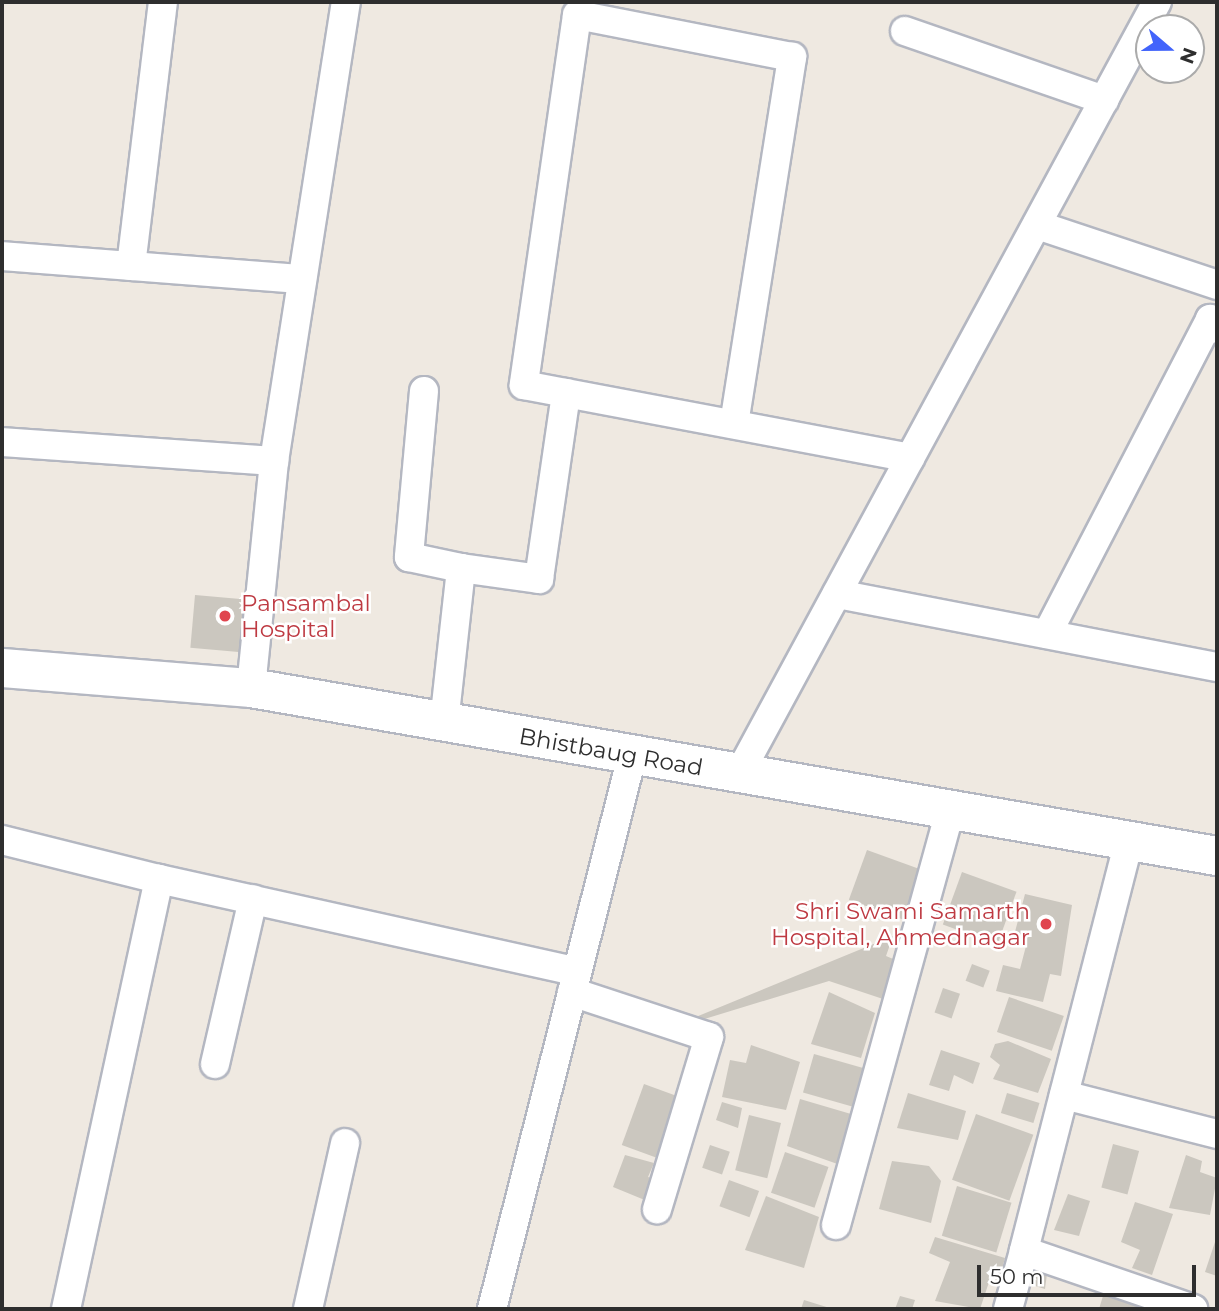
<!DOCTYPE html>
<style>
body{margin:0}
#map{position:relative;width:1219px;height:1311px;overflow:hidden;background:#efe9e1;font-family:Montserrat,sans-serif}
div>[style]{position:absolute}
.building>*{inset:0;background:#cbc7bf;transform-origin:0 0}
.roads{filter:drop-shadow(2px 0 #b4b7c1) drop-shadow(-2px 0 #b4b7c1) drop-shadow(0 2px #b4b7c1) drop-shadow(0 -2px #b4b7c1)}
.street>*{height:28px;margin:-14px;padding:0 14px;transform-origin:14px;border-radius:14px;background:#fff}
.secondary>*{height:38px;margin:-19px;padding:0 19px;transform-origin:19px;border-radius:19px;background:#fff}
.dots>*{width:19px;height:19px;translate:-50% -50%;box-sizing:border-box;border:4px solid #fff;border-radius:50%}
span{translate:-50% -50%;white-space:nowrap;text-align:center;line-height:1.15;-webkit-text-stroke:5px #fff;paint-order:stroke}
.health-label{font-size:23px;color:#be3a42}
.left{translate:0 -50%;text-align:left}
.right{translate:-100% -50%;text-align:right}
.street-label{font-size:23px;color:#2e2e2e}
.frame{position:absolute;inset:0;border:4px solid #2e2e2e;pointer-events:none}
.north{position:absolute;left:1135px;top:14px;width:70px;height:70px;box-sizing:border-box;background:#fff;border:2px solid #ababab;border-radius:50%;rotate:110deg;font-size:19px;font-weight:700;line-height:28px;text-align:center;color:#2e2e2e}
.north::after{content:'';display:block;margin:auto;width:24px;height:32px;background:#4264fb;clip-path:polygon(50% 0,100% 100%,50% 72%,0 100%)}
.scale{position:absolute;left:977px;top:1265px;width:219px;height:32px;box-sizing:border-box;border:4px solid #2e2e2e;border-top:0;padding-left:9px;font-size:21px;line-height:24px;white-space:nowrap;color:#2e2e2e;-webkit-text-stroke:5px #fff;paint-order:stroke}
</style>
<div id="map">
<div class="building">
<i style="left:195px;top:595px;width:57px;height:53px;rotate:5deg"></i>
<i style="left:867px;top:850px;width:61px;height:53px;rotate:20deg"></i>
<i style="left:962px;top:872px;width:58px;height:56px;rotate:20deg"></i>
<i style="clip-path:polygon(1025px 894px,1072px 905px,1061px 976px,1050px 974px,1043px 1002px,996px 991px,1003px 965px,1020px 969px,1026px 946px,1012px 943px)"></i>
<i style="clip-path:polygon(893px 936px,886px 956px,898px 961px,886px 1000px,829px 981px,652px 1035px)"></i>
<i style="left:972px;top:964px;width:19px;height:18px;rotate:21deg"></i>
<i style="left:943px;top:988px;width:18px;height:26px;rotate:19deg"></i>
<i style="clip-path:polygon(829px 992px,875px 1013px,861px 1058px,811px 1044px)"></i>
<i style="left:1009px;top:997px;width:58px;height:37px;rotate:19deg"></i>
<i style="clip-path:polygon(1008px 1041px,1051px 1059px,1038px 1093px,993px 1079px,1000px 1065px,990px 1057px,995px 1044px)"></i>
<i style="clip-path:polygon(751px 1045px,800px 1062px,786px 1110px,722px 1097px,730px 1060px,746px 1063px)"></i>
<i style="clip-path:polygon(941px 1050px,980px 1063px,973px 1084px,954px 1075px,949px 1091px,929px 1085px)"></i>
<i style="left:814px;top:1054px;width:52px;height:40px;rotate:16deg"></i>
<i style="left:644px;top:1084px;width:40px;height:65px;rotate:20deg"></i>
<i style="clip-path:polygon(908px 1093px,966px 1111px,958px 1140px,897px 1128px)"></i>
<i style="left:1007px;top:1093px;width:34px;height:21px;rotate:17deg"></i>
<i style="clip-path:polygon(800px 1099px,851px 1114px,843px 1166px,787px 1146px)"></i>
<i style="clip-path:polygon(722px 1102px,742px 1108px,738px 1128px,716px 1120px)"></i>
<i style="left:976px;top:1114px;width:61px;height:70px;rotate:20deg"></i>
<i style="left:749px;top:1115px;width:33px;height:57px;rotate:14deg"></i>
<i style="left:1113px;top:1144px;width:27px;height:45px;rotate:15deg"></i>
<i style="left:710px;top:1145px;width:21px;height:24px;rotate:19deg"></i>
<i style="left:785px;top:1152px;width:46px;height:43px;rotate:19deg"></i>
<i style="clip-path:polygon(625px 1155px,654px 1163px,648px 1177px,654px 1179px,652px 1203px,613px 1187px)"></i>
<i style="clip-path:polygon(1186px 1155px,1202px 1161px,1200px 1172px,1217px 1178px,1210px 1215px,1169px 1208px)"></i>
<i style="clip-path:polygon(892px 1161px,929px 1166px,941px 1181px,931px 1223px,879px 1209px)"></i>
<i style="left:729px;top:1180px;width:32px;height:28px;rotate:20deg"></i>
<i style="left:957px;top:1186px;width:57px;height:52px;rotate:17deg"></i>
<i style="clip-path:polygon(1068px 1194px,1090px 1201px,1079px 1236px,1054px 1230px)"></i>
<i style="clip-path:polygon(766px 1196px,819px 1217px,804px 1268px,745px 1250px)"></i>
<i style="clip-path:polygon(1135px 1202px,1173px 1214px,1152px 1275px,1132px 1268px,1140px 1250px,1121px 1242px)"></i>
<i style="clip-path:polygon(935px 1237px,1005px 1258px,1000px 1276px,992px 1273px,980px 1309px,935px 1301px,950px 1262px,929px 1253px)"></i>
<i style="clip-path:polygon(1215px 1242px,1217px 1243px,1217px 1276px,1205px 1272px)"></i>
<i style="clip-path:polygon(1027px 1260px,1048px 1266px,1045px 1289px,1019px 1281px)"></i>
<i style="clip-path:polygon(1106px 1286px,1150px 1300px,1148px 1309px,1099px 1309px)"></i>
<i style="clip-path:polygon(900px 1296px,915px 1300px,912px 1309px,895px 1309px)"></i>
<i style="clip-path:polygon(804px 1300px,833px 1309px,801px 1309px)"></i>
</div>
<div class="roads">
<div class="street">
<i style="left:905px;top:31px;width:211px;rotate:19.1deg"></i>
<i style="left:1037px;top:225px;width:190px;rotate:18.4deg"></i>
<i style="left:2px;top:256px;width:301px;rotate:4.4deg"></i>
<i style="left:131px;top:266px;width:266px;rotate:-83.1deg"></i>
<i style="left:424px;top:391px;width:167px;rotate:95.2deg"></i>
<i style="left:409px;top:557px;width:53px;rotate:11.9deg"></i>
<i style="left:734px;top:424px;width:372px;rotate:-81deg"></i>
<i style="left:792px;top:57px;width:219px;rotate:-168.9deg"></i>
<i style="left:577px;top:15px;width:374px;rotate:98.2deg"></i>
<i style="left:524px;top:385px;width:393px;rotate:10.7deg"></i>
<i style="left:2px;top:442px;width:273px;rotate:4deg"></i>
<i style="left:837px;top:594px;width:387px;rotate:10.9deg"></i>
<i style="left:1047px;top:634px;width:355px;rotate:-62.6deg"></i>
<i style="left:1210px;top:319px;width:12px;rotate:55deg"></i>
<i style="left:251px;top:688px;width:228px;rotate:-84.2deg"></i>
<i style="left:274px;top:461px;width:465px;rotate:-81.1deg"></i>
<i style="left:444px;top:723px;width:156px;rotate:-83.7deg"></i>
<i style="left:461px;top:568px;width:79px;rotate:8deg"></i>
<i style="left:539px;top:579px;width:188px;rotate:-81.7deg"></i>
<i style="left:739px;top:774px;width:878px;rotate:-61.57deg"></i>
<i style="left:2px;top:840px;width:162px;rotate:14deg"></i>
<i style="left:1129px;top:841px;width:423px;rotate:104.4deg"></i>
<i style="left:1024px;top:1251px;width:179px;rotate:18.9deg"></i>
<i style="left:572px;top:992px;width:144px;rotate:18.2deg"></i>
<i style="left:709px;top:1037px;width:180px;rotate:106.8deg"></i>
<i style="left:215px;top:1064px;width:169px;rotate:-77deg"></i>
<i style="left:1064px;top:1095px;width:158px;rotate:14.3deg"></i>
<i style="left:836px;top:1225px;width:430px;rotate:-74.6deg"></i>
<i style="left:66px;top:1309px;width:440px;rotate:-77.8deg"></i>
<i style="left:159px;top:879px;width:428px;rotate:12.5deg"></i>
<i style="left:308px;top:1309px;width:170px;rotate:-77.4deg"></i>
<i style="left:492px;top:1309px;width:570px;rotate:-75.79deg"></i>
<i style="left:1008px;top:1309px;width:60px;rotate:-74.6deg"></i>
</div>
<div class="secondary">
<i style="left:2px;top:668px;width:250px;rotate:4.6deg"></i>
<i style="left:251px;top:688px;width:980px;rotate:9.87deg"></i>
</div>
</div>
<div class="dots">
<i style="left:225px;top:616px;background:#e0444e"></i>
<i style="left:1046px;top:924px;background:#e0444e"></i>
</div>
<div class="health-label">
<span class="left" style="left:241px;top:616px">Pansambal<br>Hospital</span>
<span class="right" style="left:1030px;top:924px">Shri Swami Samarth<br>Hospital, Ahmednagar</span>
</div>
<div class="street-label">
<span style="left:611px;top:752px;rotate:10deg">Bhistbaug Road</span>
</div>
<div class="frame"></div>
<div class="north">N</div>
<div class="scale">50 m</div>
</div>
